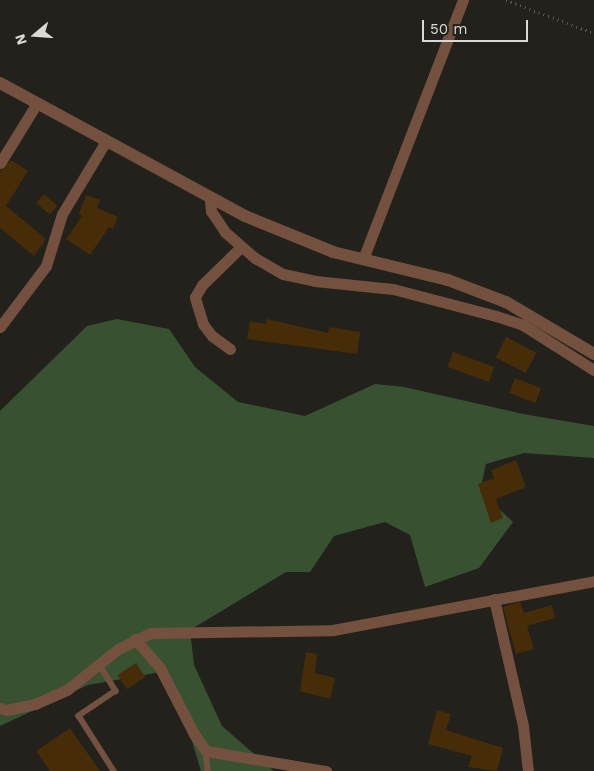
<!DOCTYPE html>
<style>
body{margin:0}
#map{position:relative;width:594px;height:771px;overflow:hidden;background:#22211c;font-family:"Work Sans",sans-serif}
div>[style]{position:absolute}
.forest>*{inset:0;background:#385231}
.building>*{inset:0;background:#472c08;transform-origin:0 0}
.path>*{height:2.5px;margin-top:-1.25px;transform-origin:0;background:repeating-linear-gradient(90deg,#5a5954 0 1px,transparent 0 5px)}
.service>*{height:5.5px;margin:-2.75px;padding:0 2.75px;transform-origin:2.75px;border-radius:2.75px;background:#74513f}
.minor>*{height:11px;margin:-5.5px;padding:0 5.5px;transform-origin:5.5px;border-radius:5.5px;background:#74513f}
.tertiary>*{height:12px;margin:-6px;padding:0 6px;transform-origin:6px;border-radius:6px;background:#74513f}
span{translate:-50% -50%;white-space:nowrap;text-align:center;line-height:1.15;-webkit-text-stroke:4px #22211c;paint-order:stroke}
.north{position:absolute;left:10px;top:10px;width:50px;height:50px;-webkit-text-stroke:4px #22211c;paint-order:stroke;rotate:252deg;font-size:14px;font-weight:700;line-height:20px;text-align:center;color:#dad9d6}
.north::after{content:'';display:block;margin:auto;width:18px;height:22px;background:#dad9d6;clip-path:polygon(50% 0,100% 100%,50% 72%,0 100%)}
.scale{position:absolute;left:422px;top:20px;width:106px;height:22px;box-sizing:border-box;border:2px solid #dad9d6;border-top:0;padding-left:6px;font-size:15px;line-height:18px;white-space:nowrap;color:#dad9d6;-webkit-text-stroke:4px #22211c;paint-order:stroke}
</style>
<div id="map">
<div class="forest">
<i style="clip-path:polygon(117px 319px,169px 329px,195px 367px,238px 402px,305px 416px,375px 384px,404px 387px,523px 414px,594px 426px,594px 458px,524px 453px,486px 464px,480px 491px,513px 522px,479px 568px,425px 587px,410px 535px,385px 522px,334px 536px,310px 572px,286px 572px,190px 630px,194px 665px,222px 726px,274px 771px,201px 771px,184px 715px,161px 672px,88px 685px,0 726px,0 411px,87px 326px)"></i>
</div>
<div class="building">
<i style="clip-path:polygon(11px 160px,28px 171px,6px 206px,46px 239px,34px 256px,0 228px,0 171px)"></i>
<i style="left:44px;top:194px;width:18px;height:12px;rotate:41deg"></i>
<i style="clip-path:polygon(86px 195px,100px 200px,97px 208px,118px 217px,113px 229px,109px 227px,90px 255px,66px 239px,82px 216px,79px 214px)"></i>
<i style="clip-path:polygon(267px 319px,328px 333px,329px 327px,360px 332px,357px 354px,247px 339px,250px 321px,266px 324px)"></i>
<i style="left:506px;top:337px;width:34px;height:23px;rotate:27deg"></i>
<i style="left:453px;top:352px;width:44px;height:16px;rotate:20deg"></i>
<i style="left:515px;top:378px;width:28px;height:16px;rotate:21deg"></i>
<i style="clip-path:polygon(516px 460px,526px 487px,496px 499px,503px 518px,491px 523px,478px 484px,494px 478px,491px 470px)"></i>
<i style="clip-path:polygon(520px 602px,524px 613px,552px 605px,555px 618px,527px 626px,534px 649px,516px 654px,503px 607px)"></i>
<i style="clip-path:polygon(306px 652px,317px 654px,315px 673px,335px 678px,330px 699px,300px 691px)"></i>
<i style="left:136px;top:663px;width:17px;height:22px;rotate:57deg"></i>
<i style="clip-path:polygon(437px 710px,451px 714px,446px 730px,503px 748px,497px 771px,468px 767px,472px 756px,428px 744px)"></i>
<i style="clip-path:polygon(70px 728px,100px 771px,50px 771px,36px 751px)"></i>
</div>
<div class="path">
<i style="left:506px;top:0;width:94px;rotate:20.6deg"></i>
</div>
<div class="service">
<i style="left:99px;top:664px;width:32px;rotate:58deg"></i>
<i style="left:116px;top:691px;width:45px;rotate:146deg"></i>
<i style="left:79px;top:716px;width:65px;rotate:57.5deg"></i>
<i style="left:206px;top:751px;width:20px;rotate:84deg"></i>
</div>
<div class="minor">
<i style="left:0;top:163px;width:70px;rotate:-58.3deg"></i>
<i style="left:210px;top:200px;width:11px;rotate:85deg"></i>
<i style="left:211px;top:211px;width:25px;rotate:56deg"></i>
<i style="left:225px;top:232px;width:40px;rotate:41deg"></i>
<i style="left:255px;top:258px;width:32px;rotate:30deg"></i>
<i style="left:283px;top:274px;width:33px;rotate:12deg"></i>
<i style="left:315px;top:281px;width:78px;rotate:5.9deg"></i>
<i style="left:393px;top:289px;width:106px;rotate:14.7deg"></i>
<i style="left:496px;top:316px;width:28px;rotate:18deg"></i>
<i style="left:523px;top:325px;width:84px;rotate:32.4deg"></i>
<i style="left:363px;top:259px;width:278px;rotate:-68.9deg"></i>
<i style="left:0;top:327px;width:76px;rotate:-53deg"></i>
<i style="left:46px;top:266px;width:54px;rotate:-72.9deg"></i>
<i style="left:62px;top:214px;width:85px;rotate:-58.9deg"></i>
<i style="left:230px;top:349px;width:22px;rotate:-144deg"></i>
<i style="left:212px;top:336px;width:15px;rotate:-127deg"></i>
<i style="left:203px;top:324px;width:28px;rotate:-107deg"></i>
<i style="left:195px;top:297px;width:14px;rotate:-60deg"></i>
<i style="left:202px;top:285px;width:54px;rotate:-44.3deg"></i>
<i style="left:494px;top:599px;width:130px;rotate:77.1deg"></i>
<i style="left:523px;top:726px;width:45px;rotate:83.7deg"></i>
<i style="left:135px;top:639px;width:38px;rotate:49deg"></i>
<i style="left:160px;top:668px;width:74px;rotate:62.7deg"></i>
<i style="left:194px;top:734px;width:21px;rotate:55deg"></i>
<i style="left:206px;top:751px;width:122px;rotate:9.5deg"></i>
<i style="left:0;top:708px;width:7px;rotate:16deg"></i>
<i style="left:7px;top:710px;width:29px;rotate:-12deg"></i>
<i style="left:35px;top:704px;width:36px;rotate:-24deg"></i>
<i style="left:68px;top:689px;width:64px;rotate:-38.7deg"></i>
<i style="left:118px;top:649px;width:37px;rotate:-26deg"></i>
<i style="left:151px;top:633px;width:182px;rotate:-0.9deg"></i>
<i style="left:333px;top:630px;width:266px;rotate:-10.6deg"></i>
</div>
<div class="tertiary">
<i style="left:0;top:83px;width:279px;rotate:28.5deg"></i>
<i style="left:245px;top:216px;width:95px;rotate:22.2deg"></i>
<i style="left:333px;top:252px;width:118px;rotate:13.7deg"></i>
<i style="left:448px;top:280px;width:62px;rotate:20.8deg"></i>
<i style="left:506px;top:302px;width:102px;rotate:30.6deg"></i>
</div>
<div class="north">N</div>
<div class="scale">50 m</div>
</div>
